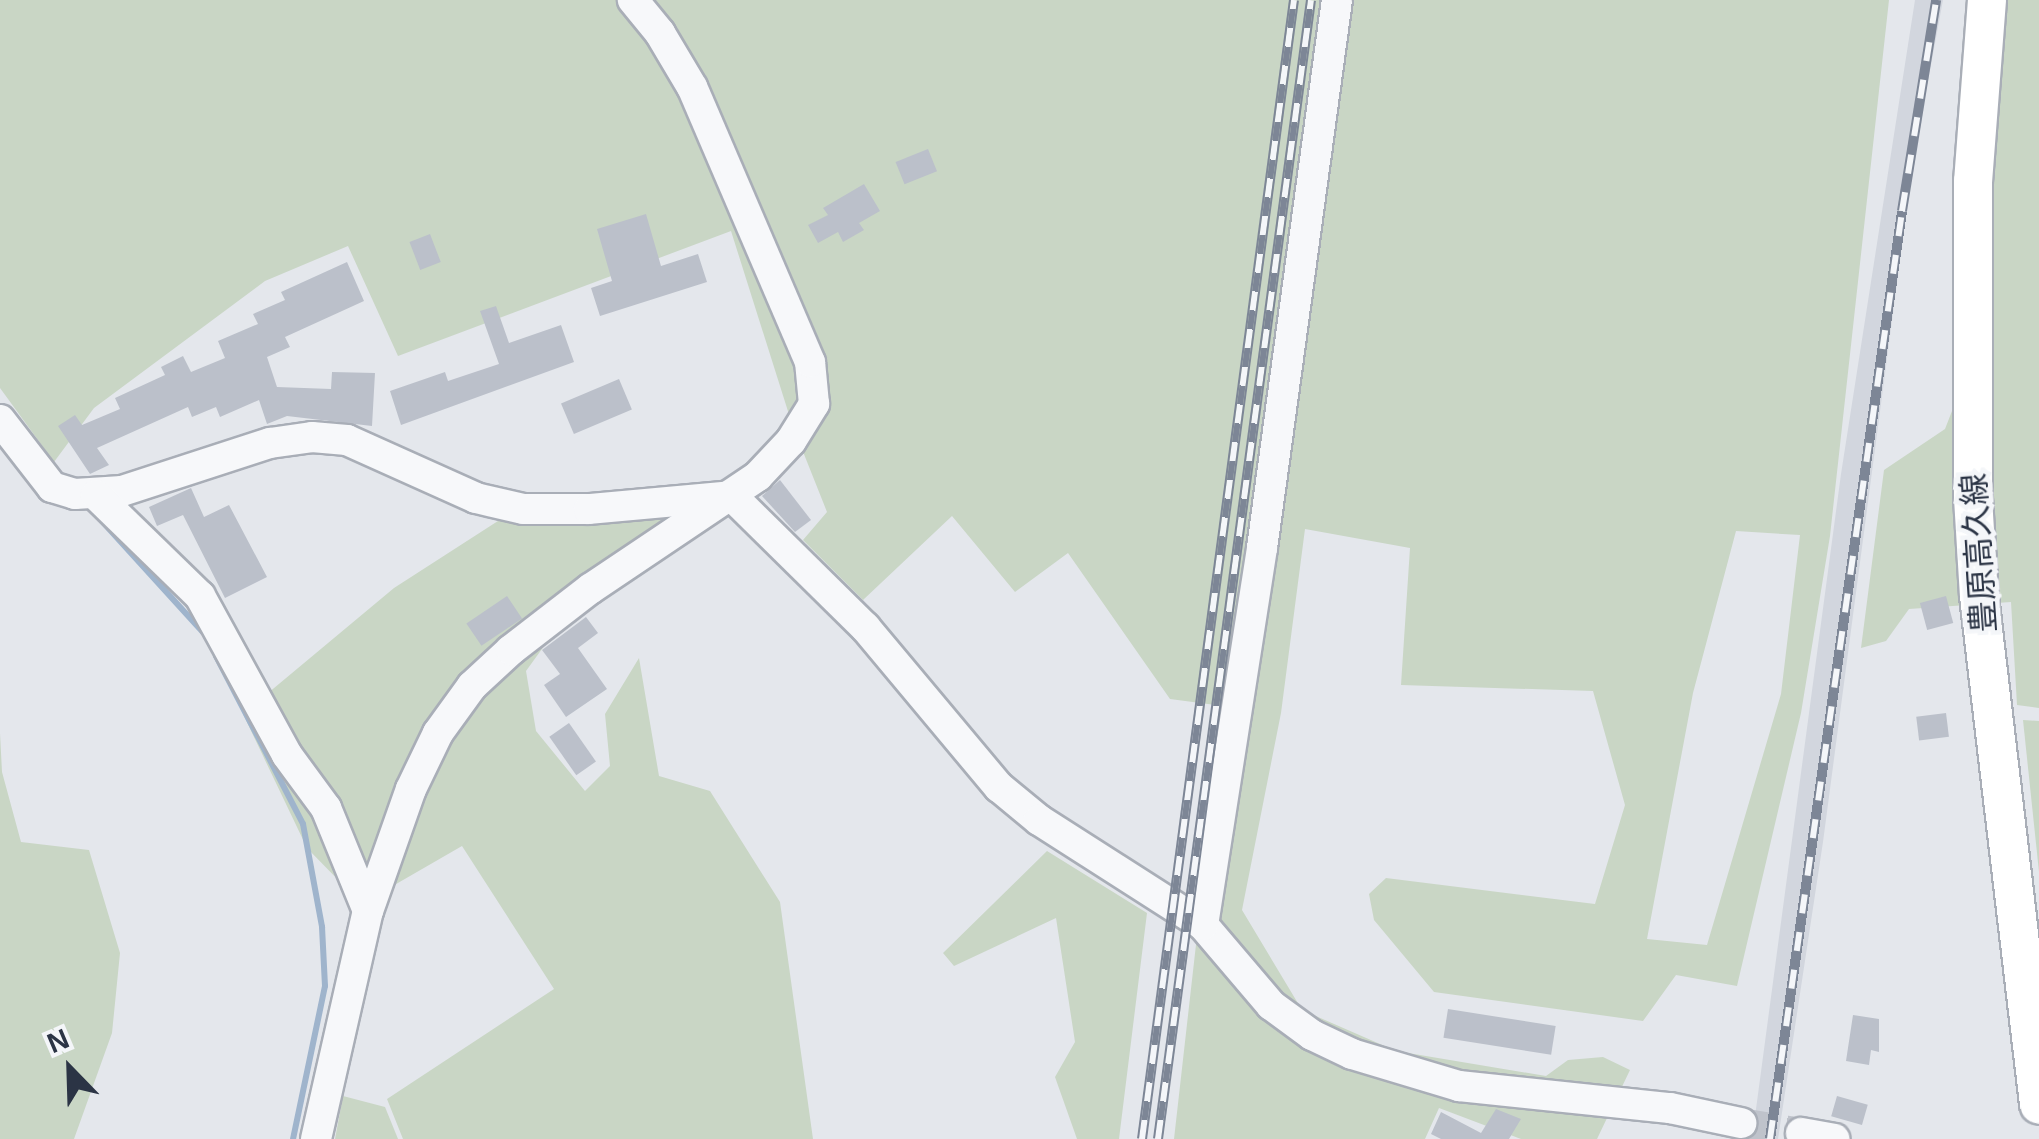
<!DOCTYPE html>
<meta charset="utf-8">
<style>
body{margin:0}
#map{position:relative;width:2039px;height:1139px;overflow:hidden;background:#e4e7ec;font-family:Helvetica,"Noto Sans JP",sans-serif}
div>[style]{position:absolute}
.built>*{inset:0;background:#d2d6de}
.green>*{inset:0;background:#c9d6c5}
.stream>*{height:6px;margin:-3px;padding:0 3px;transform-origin:3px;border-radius:3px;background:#9fb4cc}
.building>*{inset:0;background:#bbc0ca;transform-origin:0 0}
.minor-tunnel>*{height:30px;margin-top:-15px;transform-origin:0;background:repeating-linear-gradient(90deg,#bfc3cb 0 30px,transparent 0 45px)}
.roads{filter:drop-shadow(2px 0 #a9aeb7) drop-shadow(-2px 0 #a9aeb7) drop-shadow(0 2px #a9aeb7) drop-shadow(0 -2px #a9aeb7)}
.minor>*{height:30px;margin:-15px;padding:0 15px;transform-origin:15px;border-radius:15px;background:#f7f8fa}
.major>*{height:38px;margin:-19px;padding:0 19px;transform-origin:19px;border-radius:19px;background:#fff}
.rail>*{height:10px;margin-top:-5px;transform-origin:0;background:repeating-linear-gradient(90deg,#f4f6f9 0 19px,#7d8696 0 38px);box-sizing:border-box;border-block:2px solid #7d8696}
span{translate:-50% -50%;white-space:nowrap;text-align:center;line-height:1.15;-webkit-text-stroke:9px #f4f6f9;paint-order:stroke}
.street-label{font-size:32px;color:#2b3445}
.north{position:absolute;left:20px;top:1019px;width:100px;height:100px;-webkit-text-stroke:8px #f4f6f9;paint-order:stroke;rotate:337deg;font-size:28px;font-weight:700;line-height:40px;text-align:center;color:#2b3445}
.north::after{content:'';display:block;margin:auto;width:35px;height:45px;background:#2b3445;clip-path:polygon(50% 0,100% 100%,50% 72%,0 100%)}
</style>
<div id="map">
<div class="built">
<i style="clip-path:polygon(1915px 0,1943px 0,1913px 162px,1823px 842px,1778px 1139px,1752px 1139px,1841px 474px)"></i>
</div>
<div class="green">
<i style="clip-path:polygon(evenodd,0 0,1889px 0,1830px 536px,1801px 713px,1737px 986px,1676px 975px,1643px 1021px,1434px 992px,1374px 920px,1369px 894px,1386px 878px,1595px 904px,1625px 805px,1593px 691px,1401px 685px,1410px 548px,1305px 529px,1281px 713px,1242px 910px,1302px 1010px,1396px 1051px,1546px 1076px,1568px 1060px,1603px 1057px,1630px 1070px,1597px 1139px,1521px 1139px,1439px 1108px,1425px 1139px,1174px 1139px,1223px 706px,1170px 699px,1068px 553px,1015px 592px,952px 516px,863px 600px,803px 540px,827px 512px,792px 424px,731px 231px,398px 356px,348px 246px,265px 281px,94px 408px,54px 462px,0 388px,0 0,1736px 531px,1800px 535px,1781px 694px,1707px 945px,1647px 939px,1693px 693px,1736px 531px)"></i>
<i style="clip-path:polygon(2000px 0,2039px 0,2039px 708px,2017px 705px,2011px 602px,1909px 609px,1886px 641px,1861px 648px,1884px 470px,1945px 429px,1985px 326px,1984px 191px)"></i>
<i style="clip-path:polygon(725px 486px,605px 562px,526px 671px,536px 731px,585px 791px,610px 766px,605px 714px,639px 658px,659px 776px,710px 791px,780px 902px,813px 1139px,403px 1139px,387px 1099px,554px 989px,462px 846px,384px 891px,347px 889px,307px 848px,243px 714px,394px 588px,532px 499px)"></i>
<i style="clip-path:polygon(2023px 720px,2039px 721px,2039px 872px)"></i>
<i style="clip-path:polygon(0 733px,2px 772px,21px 842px,89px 850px,120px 953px,112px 1033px,74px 1139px,0 1139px)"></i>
<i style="clip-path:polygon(1047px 851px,1147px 913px,1119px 1139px,1077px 1139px,1055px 1077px,1075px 1042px,1056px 918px,954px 966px,943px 953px)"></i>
<i style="clip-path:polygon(343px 1096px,385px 1107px,398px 1139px,335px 1139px)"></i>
</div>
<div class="stream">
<i style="left:100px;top:519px;width:153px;rotate:47.7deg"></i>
<i style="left:216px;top:656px;width:189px;rotate:62.6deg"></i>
<i style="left:303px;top:824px;width:105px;rotate:79.5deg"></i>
<i style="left:322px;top:927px;width:59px;rotate:87.1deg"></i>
<i style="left:325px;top:986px;width:156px;rotate:101.8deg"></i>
</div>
<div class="building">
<i style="left:928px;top:149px;width:24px;height:35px;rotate:68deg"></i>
<i style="clip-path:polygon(864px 184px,880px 211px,859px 223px,864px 230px,843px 242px,838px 232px,818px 243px,808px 225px,828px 215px,823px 208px)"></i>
<i style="clip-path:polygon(646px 214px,661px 266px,698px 254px,707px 282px,600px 316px,591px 288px,612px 281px,597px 229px)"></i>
<i style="left:430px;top:234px;width:30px;height:22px;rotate:69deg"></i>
<i style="clip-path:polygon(347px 262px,364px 301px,285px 337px,290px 347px,267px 357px,277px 387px,331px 389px,332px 372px,375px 373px,372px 426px,287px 416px,267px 424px,259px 400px,220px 417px,216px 407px,192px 417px,188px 407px,97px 448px,109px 465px,90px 474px,58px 426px,75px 415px,82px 425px,120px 409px,115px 398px,165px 375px,161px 367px,183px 356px,191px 372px,225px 358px,218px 341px,258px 324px,253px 314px,285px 300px,281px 292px)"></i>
<i style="clip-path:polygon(496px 306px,509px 343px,561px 325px,574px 362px,401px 425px,390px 391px,445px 372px,448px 381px,499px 364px,480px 311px)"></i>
<i style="left:619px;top:379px;width:33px;height:63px;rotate:67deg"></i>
<i style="clip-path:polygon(780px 480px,811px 520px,795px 532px,762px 496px)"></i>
<i style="clip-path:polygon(191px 488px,204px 517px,229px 505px,267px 577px,225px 598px,183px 515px,157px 526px,149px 507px)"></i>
<i style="left:507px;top:596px;width:27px;height:49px;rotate:56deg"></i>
<i style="left:1946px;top:596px;width:28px;height:27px;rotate:75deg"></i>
<i style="clip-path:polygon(586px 617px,598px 633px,578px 648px,607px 689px,566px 717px,544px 685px,560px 674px,542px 650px)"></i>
<i style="left:1946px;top:713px;width:24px;height:30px;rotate:83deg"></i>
<i style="left:569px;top:723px;width:47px;height:24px;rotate:55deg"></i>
<i style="left:1448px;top:1009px;width:109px;height:29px;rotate:9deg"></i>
<i style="clip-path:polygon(1853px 1015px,1879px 1019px,1879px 1052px,1871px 1050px,1869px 1065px,1846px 1061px)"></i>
<i style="left:1837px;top:1096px;width:32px;height:21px;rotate:16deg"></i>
<i style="clip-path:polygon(1496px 1109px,1521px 1119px,1509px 1139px,1441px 1139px,1431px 1134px,1441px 1112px,1481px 1133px)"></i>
</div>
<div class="minor-tunnel">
<i style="left:1741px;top:1123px;width:61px;rotate:9.5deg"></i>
</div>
<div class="roads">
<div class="minor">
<i style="left:0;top:420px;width:85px;rotate:52.2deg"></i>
<i style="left:52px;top:487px;width:24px;rotate:17deg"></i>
<i style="left:75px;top:494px;width:47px;rotate:-3.7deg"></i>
<i style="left:122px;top:491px;width:156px;rotate:-18deg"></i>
<i style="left:270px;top:443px;width:42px;rotate:-8.1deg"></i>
<i style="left:312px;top:437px;width:35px;rotate:5deg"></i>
<i style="left:347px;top:440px;width:141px;rotate:24.2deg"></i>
<i style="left:476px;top:498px;width:48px;rotate:13.2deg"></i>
<i style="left:523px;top:509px;width:66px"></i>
<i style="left:589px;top:509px;width:144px;rotate:-5.2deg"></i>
<i style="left:732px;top:496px;width:187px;rotate:44.6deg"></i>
<i style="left:865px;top:627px;width:209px;rotate:50.1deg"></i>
<i style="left:999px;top:787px;width:52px;rotate:39.5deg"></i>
<i style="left:1039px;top:820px;width:195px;rotate:32.6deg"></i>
<i style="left:1203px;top:925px;width:105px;rotate:49.6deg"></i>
<i style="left:1271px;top:1005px;width:51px;rotate:36.2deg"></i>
<i style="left:1312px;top:1035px;width:44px;rotate:25.4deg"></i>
<i style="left:1352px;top:1054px;width:112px;rotate:16.7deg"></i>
<i style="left:1459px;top:1086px;width:212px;rotate:6deg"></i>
<i style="left:1670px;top:1108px;width:73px;rotate:11.9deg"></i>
<i style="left:96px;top:495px;width:145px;rotate:44.2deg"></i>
<i style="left:200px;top:596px;width:181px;rotate:61.3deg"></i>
<i style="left:287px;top:755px;width:66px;rotate:53.7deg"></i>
<i style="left:326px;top:808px;width:111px;rotate:67.8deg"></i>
<i style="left:1203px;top:925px;width:382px;rotate:-81.1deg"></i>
<i style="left:1262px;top:548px;width:553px;rotate:-82.21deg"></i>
<i style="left:1801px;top:1133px;width:34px;rotate:10deg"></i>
<i style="left:316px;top:1139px;width:234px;rotate:-77.2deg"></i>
<i style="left:368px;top:911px;width:129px;rotate:-70.6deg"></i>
<i style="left:411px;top:789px;width:62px;rotate:-64.3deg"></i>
<i style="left:438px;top:733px;width:58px;rotate:-54.1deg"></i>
<i style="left:472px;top:686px;width:53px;rotate:-42.7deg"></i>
<i style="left:511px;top:650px;width:100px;rotate:-37.7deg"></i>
<i style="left:590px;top:589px;width:202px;rotate:-33.9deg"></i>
<i style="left:758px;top:476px;width:48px;rotate:-46.7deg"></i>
<i style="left:791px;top:441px;width:44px;rotate:-58.1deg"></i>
<i style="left:814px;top:404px;width:42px;rotate:-95.4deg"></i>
<i style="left:810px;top:362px;width:299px;rotate:-113.2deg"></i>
<i style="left:692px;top:87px;width:63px;rotate:-120.7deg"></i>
<i style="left:660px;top:33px;width:43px;rotate:-129.3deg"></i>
</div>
<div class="major">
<i style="left:1987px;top:0;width:182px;rotate:94.4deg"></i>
<i style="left:1973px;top:181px;width:317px;rotate:90deg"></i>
<i style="left:1973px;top:498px;width:98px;rotate:86.5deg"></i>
<i style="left:1979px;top:596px;width:512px;rotate:83.26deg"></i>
</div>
</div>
<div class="rail">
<i style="left:1142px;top:1139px;width:1149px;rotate:-82.4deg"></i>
<i style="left:1158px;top:1139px;width:1149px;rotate:-82.35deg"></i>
<i style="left:1770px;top:1139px;width:937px;rotate:-81.9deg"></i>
<i style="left:1902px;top:211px;width:214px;rotate:-80.8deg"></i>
</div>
<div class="street-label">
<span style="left:1979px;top:553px;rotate:-94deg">豊原高久線</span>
</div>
<div class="north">N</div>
</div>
